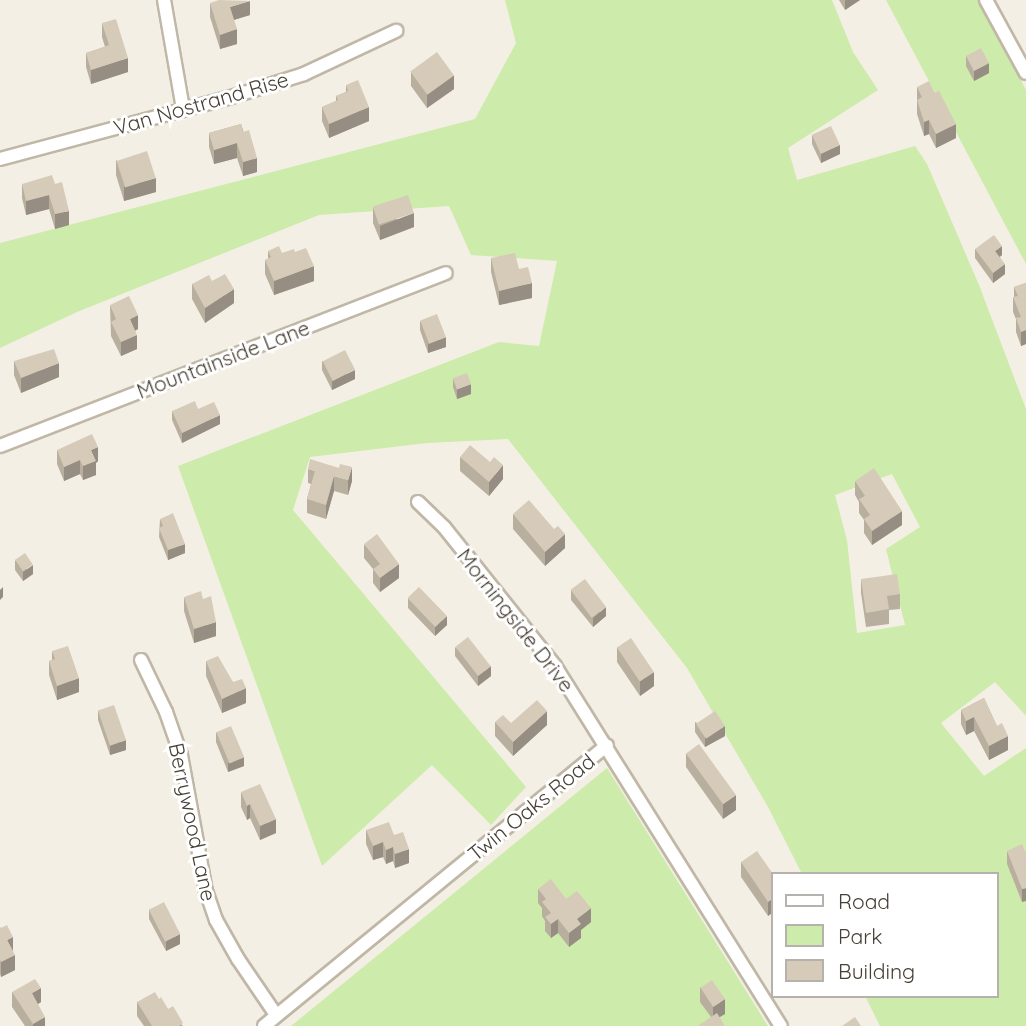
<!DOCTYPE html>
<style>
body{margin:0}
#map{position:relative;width:1026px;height:1026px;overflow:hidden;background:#f4efe5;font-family:Quicksand,sans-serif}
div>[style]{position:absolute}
.green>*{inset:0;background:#cdebaa}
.roads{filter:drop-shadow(2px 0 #c0b7a6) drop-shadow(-2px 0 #c0b7a6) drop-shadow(0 2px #c0b7a6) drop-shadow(0 -2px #c0b7a6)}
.street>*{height:12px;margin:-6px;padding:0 6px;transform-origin:6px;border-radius:6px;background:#fff}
.wall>*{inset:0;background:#b8af9f}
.shaded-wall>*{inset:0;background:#968e82}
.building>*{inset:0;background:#d6cbb9;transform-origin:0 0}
span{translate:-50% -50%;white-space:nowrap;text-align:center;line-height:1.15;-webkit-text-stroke:6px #fff;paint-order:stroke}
.street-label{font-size:21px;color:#463f34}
.legend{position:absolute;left:771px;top:872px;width:228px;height:126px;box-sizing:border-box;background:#fff;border:2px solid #b5b2ae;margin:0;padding:9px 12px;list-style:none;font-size:21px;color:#463f34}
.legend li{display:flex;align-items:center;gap:14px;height:35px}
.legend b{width:35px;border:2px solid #b5b2ae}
</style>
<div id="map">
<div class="green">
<i style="clip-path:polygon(evenodd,505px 0,832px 0,853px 52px,878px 90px,788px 148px,797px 180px,915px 146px,927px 164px,979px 285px,1026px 409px,1026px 716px,995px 682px,941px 723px,984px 776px,1026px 748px,1026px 1026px,880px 1026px,865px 996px,996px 996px,996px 874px,802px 874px,768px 807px,687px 668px,508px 439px,427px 443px,310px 457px,293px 510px,526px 787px,491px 825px,432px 765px,322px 866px,178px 466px,499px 342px,539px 346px,557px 261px,471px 255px,449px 206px,319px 215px,77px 312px,0 348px,0 243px,475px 119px,516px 43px,505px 0,892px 474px,920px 527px,886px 549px,905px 625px,857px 633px,847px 540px,835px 495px,892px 474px)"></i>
<i style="clip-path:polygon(886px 0,979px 0,1026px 90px,1026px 264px)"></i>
<i style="clip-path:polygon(607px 768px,768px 1026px,291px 1026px)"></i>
</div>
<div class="roads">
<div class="street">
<i style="left:164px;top:0;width:111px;rotate:80.1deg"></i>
<i style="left:986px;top:0;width:83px;rotate:61.3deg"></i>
<i style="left:0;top:159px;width:236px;rotate:-15deg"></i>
<i style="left:228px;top:98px;width:80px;rotate:-17.5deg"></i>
<i style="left:304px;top:74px;width:102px;rotate:-25.1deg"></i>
<i style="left:0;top:446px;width:478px;rotate:-21.2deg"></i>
<i style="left:418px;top:502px;width:36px;rotate:44deg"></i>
<i style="left:444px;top:527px;width:178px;rotate:51.4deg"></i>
<i style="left:555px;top:666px;width:425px;rotate:57.9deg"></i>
<i style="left:141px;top:660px;width:58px;rotate:64.3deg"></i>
<i style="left:166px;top:712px;width:46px;rotate:70.8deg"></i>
<i style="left:181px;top:755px;width:138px;rotate:79.6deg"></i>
<i style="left:206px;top:891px;width:31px;rotate:71deg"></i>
<i style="left:216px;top:920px;width:45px;rotate:60.6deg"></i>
<i style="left:238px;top:959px;width:68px;rotate:55.8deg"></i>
<i style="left:264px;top:1026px;width:443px;rotate:-39.3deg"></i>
</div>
</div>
<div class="wall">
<i style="clip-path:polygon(839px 0,860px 0,845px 10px)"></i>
<i style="clip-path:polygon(210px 3px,250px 15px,234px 20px,237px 44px,220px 49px,210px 17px)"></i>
<i style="clip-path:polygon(102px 23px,128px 72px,91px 84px,86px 67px,86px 53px,105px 47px,102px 37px)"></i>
<i style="clip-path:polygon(966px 56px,989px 73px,974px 81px,966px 66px)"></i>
<i style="clip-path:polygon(411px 72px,454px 89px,427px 108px,411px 86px)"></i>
<i style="clip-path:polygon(346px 85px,369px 121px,329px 138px,322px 121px,322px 107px,336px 101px,336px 96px,346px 92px)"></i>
<i style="clip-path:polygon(917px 87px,935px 93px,956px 138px,936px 148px,929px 134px,924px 136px,917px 114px)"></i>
<i style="clip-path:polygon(241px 124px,257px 172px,243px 176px,237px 158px,214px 164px,209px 147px,209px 133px)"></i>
<i style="clip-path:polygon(812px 135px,840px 154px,821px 163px,812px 144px)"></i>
<i style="clip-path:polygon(116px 160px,156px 192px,124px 201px,116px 175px)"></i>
<i style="clip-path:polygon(22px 184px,55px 184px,69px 225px,55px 229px,49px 209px,26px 215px,22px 198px)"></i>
<i style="clip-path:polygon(373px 208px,414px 227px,380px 240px,373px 223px)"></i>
<i style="clip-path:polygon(975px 249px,1002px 255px,1000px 257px,1005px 274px,993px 283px,975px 258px)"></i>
<i style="clip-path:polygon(268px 251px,282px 253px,295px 252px,314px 281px,274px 295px,265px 274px,265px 260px,268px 259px)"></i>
<i style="clip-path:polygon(491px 258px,519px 269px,532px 298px,499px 305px,491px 272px)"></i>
<i style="clip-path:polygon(212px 281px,234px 303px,205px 323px,192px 299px,192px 284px)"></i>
<i style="clip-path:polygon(1026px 283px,1026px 344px,1021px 346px,1016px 332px,1016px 319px,1013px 312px,1013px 297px,1014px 297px,1014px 287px)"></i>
<i style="clip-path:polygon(110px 305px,138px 329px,135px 331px,137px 349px,121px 356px,111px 336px)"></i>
<i style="clip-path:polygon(420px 321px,446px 347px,428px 353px,420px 330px)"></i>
<i style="clip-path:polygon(14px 361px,59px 377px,21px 393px,14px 375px)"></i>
<i style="clip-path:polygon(322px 361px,355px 379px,332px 390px,322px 370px)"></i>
<i style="clip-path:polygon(453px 378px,471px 394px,457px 399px,453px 387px)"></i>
<i style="clip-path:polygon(198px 409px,220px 424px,182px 443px,172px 420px,172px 411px)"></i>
<i style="clip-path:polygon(57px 450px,98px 461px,96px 463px,96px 475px,83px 480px,80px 474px,64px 481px,57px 464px)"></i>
<i style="clip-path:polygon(460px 457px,503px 479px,489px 496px,460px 471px)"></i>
<i style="clip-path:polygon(308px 469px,352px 481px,348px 495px,334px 491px,326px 519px,307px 513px,307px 499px,311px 484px,308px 483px)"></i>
<i style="clip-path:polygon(855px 481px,902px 525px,872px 545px,864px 533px,864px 520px,859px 513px,859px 502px,855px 495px)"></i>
<i style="clip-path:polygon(513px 514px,565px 548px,545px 566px,513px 529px)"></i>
<i style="clip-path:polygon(160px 519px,185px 553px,168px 560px,159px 537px)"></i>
<i style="clip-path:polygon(364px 544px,399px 578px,380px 592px,373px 583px,373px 569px,364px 558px)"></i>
<i style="clip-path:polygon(15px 560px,33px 574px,23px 581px,15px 570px)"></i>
<i style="clip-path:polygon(861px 579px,900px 594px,900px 609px,889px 610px,889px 624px,866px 627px,861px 593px)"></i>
<i style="clip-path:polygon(571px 590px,606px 616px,593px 627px,571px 600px)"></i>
<i style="clip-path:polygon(184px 597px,216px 636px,194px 643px,184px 611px)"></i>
<i style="clip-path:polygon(408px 598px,447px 625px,435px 636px,408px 608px)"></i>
<i style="clip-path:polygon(455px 647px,491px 676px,478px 686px,455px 656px)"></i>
<i style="clip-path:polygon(617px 647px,654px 686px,640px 696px,617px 662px)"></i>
<i style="clip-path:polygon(52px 651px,79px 692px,57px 700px,49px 675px,49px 661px,52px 660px)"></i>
<i style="clip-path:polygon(206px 661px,233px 682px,246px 703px,222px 713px,206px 676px)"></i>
<i style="clip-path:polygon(984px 698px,1008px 750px,989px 760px,974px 731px,966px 735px,961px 724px,961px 710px)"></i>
<i style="clip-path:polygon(98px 710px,126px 750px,110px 755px,98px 720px)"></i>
<i style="clip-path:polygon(495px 722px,511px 723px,547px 725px,513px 756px,495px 736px)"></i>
<i style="clip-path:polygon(695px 722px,725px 736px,705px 747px,695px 732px)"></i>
<i style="clip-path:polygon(216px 732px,244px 766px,228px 772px,216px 742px)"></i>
<i style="clip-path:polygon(686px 753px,736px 810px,723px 819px,686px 767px)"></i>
<i style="clip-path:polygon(241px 792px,276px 833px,260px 840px,250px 818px,247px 820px,241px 807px)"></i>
<i style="clip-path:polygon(366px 830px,394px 835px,409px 863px,395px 868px,393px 861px,386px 864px,383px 857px,373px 860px,366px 844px)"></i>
<i style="clip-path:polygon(1007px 851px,1026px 853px,1022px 902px,1007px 864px)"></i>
<i style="clip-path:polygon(741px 862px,772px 874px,772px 913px,768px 916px,741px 877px)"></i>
<i style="clip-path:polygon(538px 889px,566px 899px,591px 922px,581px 930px,581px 938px,569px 947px,558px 933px,551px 938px,545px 931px,545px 921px,542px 916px,542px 908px,538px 903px)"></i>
<i style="clip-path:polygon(149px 909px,180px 944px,166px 951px,149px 919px)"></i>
<i style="clip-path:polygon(0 927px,13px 951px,15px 970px,1px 977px,0 974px)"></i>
<i style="clip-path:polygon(700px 987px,725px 1014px,719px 1017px,711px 1017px,700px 1002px)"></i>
<i style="clip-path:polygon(12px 992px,41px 1002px,38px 1004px,45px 1026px,25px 1026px,12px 1007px)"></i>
<i style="clip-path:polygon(159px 999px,168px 1009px,183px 1026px,144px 1026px,137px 1016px,137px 1002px)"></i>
</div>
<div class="shaded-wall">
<i style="clip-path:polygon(845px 0,860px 0,845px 10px)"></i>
<i style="clip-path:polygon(250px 1px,250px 15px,230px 21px,230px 7px)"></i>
<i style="clip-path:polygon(237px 29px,237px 44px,220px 49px,220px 35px)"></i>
<i style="clip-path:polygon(128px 58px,128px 72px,91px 84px,91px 70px)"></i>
<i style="clip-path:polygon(989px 63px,989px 73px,974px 81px,974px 71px)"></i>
<i style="clip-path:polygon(454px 75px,454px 89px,427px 108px,427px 94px)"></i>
<i style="clip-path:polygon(369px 107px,369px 121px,329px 138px,329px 124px)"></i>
<i style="clip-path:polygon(929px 120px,929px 134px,924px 136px,924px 122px)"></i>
<i style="clip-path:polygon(956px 124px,956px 138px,936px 148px,936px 134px)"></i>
<i style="clip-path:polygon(237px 143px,237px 158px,214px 164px,214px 150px)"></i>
<i style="clip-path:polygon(840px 145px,840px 154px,821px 163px,821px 153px)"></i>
<i style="clip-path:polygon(257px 158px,257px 172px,243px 176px,243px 162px)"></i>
<i style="clip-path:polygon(156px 178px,156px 192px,124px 201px,124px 187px)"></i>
<i style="clip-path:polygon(49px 195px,49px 209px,26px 215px,26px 201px)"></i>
<i style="clip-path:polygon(69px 211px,69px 225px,55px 229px,55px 214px)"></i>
<i style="clip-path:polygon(414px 213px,414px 227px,380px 240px,380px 226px)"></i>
<i style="clip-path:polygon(1002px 246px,1002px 255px,995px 260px,995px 251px)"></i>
<i style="clip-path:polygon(1005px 264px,1005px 274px,993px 283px,993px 273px)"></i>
<i style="clip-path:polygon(314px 266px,314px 281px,274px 295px,274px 281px)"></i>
<i style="clip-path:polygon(532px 283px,532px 298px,499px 305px,499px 291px)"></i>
<i style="clip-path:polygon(234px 289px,234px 303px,205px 323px,205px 308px)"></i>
<i style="clip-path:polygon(138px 315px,138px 329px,130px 333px,130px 319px)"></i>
<i style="clip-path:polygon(1026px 330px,1026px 344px,1021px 346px,1021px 332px)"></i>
<i style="clip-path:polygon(137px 335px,137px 349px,121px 356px,121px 342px)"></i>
<i style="clip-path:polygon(446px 337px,446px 347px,428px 353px,428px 344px)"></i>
<i style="clip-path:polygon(59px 363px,59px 377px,21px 393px,21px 378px)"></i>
<i style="clip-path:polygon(355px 370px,355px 379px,332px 390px,332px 381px)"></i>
<i style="clip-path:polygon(471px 384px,471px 394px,457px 399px,457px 389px)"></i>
<i style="clip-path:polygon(220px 415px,220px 424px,182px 443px,182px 433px)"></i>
<i style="clip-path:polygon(98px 447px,98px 461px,96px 463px,96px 475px,83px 480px,83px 466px,91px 450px)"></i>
<i style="clip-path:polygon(80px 460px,80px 474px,64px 481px,64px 467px)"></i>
<i style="clip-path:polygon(503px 465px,503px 479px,489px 496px,489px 482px)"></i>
<i style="clip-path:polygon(352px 467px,352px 481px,348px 495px,348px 480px)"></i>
<i style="clip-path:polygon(334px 476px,334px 491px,326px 519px,326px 505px)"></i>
<i style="clip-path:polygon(902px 511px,902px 525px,872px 545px,872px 531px)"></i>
<i style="clip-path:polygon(565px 534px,565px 548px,545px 566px,545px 552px)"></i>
<i style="clip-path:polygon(185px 544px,185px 553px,168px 560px,168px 550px)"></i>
<i style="clip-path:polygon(399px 564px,399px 578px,380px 592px,380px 578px)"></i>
<i style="clip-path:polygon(33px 565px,33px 574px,23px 581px,23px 572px)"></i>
<i style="clip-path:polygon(3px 587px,3px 597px,0 600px,0 590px)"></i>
<i style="clip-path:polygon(606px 607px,606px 616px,593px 627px,593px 618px)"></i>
<i style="clip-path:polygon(447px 616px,447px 625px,435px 636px,435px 627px)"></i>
<i style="clip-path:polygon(216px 622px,216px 636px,194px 643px,194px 629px)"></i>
<i style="clip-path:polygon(491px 666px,491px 676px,478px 686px,478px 676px)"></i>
<i style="clip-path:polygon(654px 672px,654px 686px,640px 696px,640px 681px)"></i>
<i style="clip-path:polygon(79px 678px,79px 692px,57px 700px,57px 686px)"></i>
<i style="clip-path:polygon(246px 688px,246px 703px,222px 713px,222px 699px)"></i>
<i style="clip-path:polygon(547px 711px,547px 725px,513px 756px,513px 742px)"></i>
<i style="clip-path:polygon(974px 717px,974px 731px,966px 735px,966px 721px)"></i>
<i style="clip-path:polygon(725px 726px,725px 736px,705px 747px,705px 738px)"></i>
<i style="clip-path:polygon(1008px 736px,1008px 750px,989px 760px,989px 746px)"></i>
<i style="clip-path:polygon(126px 740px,126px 750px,110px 755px,110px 746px)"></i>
<i style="clip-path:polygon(244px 757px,244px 766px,228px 772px,228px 763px)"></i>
<i style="clip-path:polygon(736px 795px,736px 810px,723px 819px,723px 804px)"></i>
<i style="clip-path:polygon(250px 804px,250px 818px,247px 820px,247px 806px)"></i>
<i style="clip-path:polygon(276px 819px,276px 833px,260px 840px,260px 826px)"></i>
<i style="clip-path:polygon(383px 842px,383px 857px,373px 860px,373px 846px)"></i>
<i style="clip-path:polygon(393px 847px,393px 861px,386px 864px,386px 850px)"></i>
<i style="clip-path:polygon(409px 849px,409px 863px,395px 868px,395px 854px)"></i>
<i style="clip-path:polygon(1026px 888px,1026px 901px,1022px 902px,1022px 889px)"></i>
<i style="clip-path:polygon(772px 899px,772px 913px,768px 916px,768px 902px)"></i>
<i style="clip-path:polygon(591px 908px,591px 922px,581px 930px,581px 938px,569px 947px,569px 933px,577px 919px)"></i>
<i style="clip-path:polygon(558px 919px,558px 933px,551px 938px,551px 924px)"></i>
<i style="clip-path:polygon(180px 934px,180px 944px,166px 951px,166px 941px)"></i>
<i style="clip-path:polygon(13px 937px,13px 951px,7px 940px)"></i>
<i style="clip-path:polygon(15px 955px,15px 970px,1px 977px,1px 962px)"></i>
<i style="clip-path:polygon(41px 988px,41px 1002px,32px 1008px,32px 993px)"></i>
<i style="clip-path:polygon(725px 999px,725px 1014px,713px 1021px,713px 1007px)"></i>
<i style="clip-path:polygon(45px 1017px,45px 1026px,33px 1026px,33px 1024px)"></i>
</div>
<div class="building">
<i style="clip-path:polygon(219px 0,250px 1px,230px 7px,237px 29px,220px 35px,210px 3px)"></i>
<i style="clip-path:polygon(116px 19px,128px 58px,91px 70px,86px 53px,109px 45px,102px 23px)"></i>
<i style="left:981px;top:48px;width:17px;height:17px;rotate:62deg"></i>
<i style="left:437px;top:52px;width:29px;height:33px;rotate:54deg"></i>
<i style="clip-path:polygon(358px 80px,369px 107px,329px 124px,322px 107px,338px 100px,336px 96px,348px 91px,346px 85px)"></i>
<i style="clip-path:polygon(929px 81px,935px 93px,939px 91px,956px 124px,936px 134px,929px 120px,924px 122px,917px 100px,922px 97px,917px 87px)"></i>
<i style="clip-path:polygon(241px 124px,243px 132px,249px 130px,257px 158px,243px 162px,237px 143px,214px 150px,209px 133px)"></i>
<i style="left:831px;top:126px;width:21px;height:21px;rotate:65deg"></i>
<i style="left:147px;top:151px;width:28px;height:32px;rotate:72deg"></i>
<i style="clip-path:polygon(52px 175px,55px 184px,62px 182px,69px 211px,55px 214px,49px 195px,26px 201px,22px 184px)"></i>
<i style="left:408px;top:195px;width:19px;height:37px;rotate:72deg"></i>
<i style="clip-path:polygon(994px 235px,1002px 246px,995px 251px,1005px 264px,993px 273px,975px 249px)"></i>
<i style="clip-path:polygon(279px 246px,282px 253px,294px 249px,295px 252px,306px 248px,314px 266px,274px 281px,265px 260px,271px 257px,268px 251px)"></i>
<i style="clip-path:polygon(515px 253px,519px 269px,528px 267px,532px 283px,499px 291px,491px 258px)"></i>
<i style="clip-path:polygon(225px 274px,234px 289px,205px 308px,192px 284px,209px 275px,212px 281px)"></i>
<i style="clip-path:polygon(1026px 283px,1026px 330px,1021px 332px,1016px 318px,1021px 317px,1013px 297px,1018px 296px,1014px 287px)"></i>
<i style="clip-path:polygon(129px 296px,138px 315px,130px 319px,137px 335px,121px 342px,111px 322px,116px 319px,110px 305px)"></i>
<i style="left:437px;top:314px;width:25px;height:18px;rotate:69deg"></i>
<i style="clip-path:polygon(54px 349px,59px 363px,21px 378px,14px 361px)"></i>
<i style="left:345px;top:350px;width:22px;height:25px;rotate:63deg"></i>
<i style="left:467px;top:373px;width:12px;height:15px;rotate:70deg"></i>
<i style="clip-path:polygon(195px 401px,198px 409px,214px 402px,220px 415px,182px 433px,172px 411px)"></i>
<i style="clip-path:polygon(92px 434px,98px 447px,91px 450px,96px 461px,83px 466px,80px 460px,64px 467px,57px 450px)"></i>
<i style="clip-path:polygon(470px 445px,490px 462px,494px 457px,503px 465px,489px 482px,460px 457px)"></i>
<i style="clip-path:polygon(310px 459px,339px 468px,340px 464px,352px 467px,348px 480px,334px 476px,326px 505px,307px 499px,315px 471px,308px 469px)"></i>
<i style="clip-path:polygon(874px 468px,902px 511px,872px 531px,864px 519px,870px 515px,859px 499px,865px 496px,855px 481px)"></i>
<i style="clip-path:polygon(529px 500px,554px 529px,558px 526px,565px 534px,545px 552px,513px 514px)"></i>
<i style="clip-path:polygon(173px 513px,185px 544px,168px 550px,159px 528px,163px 526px,160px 519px)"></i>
<i style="clip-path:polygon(377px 534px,399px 564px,380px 578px,373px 569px,380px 564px,364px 544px)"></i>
<i style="left:25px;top:553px;width:14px;height:12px;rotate:56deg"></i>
<i style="clip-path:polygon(897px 574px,900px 594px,887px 596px,889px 609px,866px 613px,861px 579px)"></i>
<i style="left:585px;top:579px;width:35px;height:18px;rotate:53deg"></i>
<i style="left:419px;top:587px;width:40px;height:16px;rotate:46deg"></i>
<i style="clip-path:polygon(201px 591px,203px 599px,211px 596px,216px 622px,194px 629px,184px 597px)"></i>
<i style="left:468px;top:637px;width:37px;height:16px;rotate:52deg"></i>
<i style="left:631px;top:638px;width:41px;height:17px;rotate:56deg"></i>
<i style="clip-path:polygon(68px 646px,79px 678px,57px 686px,49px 661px,55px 659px,52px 651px)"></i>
<i style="clip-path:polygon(218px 656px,233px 682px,242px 679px,246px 688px,222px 699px,206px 661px)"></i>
<i style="clip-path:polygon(984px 698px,997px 726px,1002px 723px,1008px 736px,989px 746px,974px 717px,966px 721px,961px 710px)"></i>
<i style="clip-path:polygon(537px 700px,547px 711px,513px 742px,495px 722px,503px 715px,511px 723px)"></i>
<i style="left:114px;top:705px;width:37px;height:17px;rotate:71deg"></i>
<i style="left:715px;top:711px;width:18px;height:23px;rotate:56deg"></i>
<i style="left:231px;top:726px;width:34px;height:16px;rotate:67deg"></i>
<i style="left:699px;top:744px;width:63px;height:16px;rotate:54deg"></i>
<i style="clip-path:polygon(260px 784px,276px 819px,260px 826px,250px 804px,247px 806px,241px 792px)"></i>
<i style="clip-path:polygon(389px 822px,394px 835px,403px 832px,409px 849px,395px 854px,393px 847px,386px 850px,383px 842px,373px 846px,366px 830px)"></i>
<i style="clip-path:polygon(1022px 844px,1026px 853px,1026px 888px,1022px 889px,1007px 851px)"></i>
<i style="clip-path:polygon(757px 851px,773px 874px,772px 899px,768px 902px,741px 862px)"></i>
<i style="clip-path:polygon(551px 879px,566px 899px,577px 891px,591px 908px,577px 919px,581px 924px,569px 933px,558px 919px,551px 924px,545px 917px,551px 913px,542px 902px,546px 899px,538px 889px)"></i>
<i style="left:164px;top:902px;width:36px;height:17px;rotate:63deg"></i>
<i style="clip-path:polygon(7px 925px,13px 937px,7px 940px,15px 955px,1px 962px,0 960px,0 927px,1px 928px)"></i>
<i style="clip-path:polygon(35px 979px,41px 988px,32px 993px,45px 1017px,33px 1024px,12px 992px)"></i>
<i style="left:712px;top:980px;width:23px;height:14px;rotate:56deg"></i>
<i style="clip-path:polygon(155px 992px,159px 999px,161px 997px,168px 1009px,173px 1006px,183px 1023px,179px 1026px,152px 1026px,137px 1002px)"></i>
<i style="clip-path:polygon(717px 1013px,725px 1026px,699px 1026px,699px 1025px)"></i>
<i style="clip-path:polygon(855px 1017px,861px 1026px,842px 1026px)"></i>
</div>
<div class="street-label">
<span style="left:201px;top:103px;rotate:-16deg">Van Nostrand Rise</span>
<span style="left:223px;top:359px;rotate:-21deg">Mountainside Lane</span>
<span style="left:516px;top:620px;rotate:52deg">Morningside Drive</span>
<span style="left:531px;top:807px;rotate:-39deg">Twin Oaks Road</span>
<span style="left:193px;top:822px;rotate:78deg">Berrywood Lane</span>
</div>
<ul class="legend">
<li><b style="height:9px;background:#fff"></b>Road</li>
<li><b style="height:19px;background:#cdebaa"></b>Park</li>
<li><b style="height:19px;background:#d6cbb9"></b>Building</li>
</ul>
</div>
